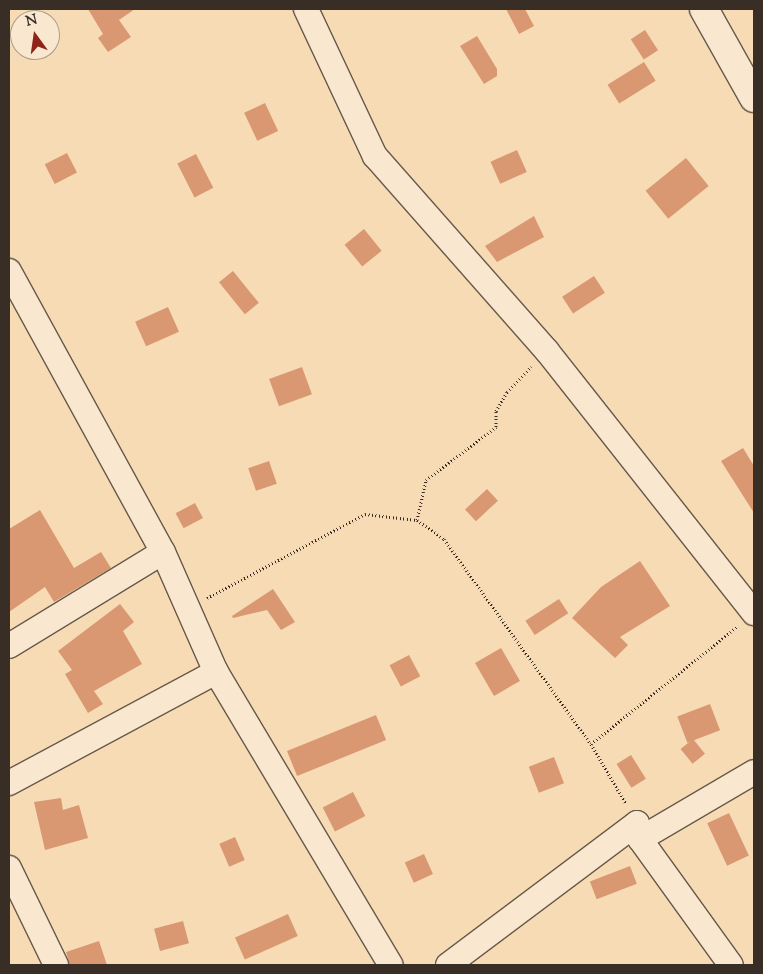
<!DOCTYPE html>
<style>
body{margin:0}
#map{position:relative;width:763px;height:974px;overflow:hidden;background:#f6dbb5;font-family:"Sorts Mill Goudy",serif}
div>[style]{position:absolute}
.building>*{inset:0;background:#d99871;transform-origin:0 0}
.path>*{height:3px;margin-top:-1.5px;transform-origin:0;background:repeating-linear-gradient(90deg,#392e26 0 1px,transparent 0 3.5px)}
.roads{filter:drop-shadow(1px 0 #68594a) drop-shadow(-1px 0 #68594a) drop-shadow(0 1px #68594a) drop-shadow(0 -1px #68594a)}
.minor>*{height:24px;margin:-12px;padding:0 12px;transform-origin:12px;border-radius:12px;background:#f9e8cf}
.tertiary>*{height:28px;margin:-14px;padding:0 14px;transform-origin:14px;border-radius:14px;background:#f9e8cf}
span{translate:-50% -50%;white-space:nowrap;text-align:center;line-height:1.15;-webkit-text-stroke:4px #f9e8cf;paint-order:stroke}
.frame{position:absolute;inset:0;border:10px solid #392e26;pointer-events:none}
.north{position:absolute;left:10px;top:10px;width:50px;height:50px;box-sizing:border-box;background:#f9e8cf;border:1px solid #ac9e8b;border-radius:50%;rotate:346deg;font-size:14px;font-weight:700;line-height:20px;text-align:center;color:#392e26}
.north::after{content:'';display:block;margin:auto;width:18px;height:22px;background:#8f2418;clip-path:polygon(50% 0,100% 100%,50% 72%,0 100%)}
</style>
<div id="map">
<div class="building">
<i style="clip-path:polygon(88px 9px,135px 9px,119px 20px,131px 37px,108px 52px,98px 38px,103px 34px)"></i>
<i style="clip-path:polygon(506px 9px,525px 9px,534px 26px,519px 34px)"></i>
<i style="left:645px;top:30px;width:24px;height:17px;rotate:57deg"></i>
<i style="clip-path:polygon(477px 36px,497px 69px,497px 76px,484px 84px,460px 46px)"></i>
<i style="left:644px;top:62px;width:22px;height:43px;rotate:58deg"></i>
<i style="left:265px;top:103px;width:31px;height:23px;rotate:65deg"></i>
<i style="left:517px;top:150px;width:24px;height:29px;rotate:66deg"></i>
<i style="left:67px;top:153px;width:22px;height:25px;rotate:63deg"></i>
<i style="left:196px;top:154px;width:38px;height:21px;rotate:63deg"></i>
<i style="left:686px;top:158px;width:36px;height:52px;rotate:51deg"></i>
<i style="clip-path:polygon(534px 216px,544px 237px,497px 262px,485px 246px)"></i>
<i style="left:364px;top:229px;width:28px;height:25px;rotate:51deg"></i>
<i style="left:233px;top:271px;width:41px;height:18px;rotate:51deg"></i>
<i style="left:594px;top:276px;width:20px;height:38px;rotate:57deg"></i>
<i style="left:168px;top:307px;width:27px;height:36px;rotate:66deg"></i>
<i style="left:302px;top:367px;width:29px;height:35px;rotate:70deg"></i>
<i style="clip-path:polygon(743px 448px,754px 466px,754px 513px,721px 461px)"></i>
<i style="left:269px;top:461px;width:24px;height:22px;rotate:71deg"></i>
<i style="left:487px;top:489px;width:16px;height:30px;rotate:47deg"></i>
<i style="left:195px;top:503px;width:17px;height:22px;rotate:62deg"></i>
<i style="clip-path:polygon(40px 510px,74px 568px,101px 552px,111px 568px,54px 602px,45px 587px,9px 612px,9px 529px)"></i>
<i style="clip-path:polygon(640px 561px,670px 606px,620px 637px,628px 645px,615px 658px,572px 618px,601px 587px)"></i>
<i style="clip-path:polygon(273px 589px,295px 622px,281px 630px,267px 610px,233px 618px,232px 616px)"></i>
<i style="left:559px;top:599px;width:17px;height:40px;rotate:57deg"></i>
<i style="clip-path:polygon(120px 604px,134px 622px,123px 631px,142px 664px,94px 691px,103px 704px,88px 713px,65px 674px,72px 670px,58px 651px)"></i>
<i style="left:501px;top:648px;width:38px;height:30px;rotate:60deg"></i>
<i style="left:409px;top:655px;width:24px;height:22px;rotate:62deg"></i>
<i style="left:710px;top:704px;width:28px;height:35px;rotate:69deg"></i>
<i style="left:376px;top:715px;width:27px;height:96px;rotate:68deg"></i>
<i style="left:693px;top:739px;width:19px;height:16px;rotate:51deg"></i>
<i style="left:631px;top:755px;width:28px;height:17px;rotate:58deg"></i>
<i style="left:554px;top:757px;width:28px;height:27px;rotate:69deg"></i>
<i style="left:353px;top:792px;width:27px;height:34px;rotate:63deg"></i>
<i style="clip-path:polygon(61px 798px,63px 810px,79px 805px,88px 838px,45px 850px,34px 802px)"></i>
<i style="left:729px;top:813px;width:47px;height:24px;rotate:65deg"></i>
<i style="left:235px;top:837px;width:25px;height:17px;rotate:67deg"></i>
<i style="left:424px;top:854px;width:22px;height:21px;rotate:66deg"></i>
<i style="left:630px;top:866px;width:19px;height:43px;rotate:69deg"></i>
<i style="left:288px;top:914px;width:24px;height:58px;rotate:66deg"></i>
<i style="left:183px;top:921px;width:23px;height:30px;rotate:75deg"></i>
<i style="clip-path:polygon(99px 941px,107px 965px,70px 965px,66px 952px)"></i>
</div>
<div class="path">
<i style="left:417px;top:520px;width:41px;rotate:-77.3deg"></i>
<i style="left:426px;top:480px;width:88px;rotate:-37.1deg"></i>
<i style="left:496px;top:427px;width:16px;rotate:-90deg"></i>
<i style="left:496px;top:411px;width:22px;rotate:-60deg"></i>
<i style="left:507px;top:392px;width:35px;rotate:-46deg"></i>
<i style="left:207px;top:598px;width:179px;rotate:-28deg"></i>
<i style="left:365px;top:514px;width:52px;rotate:6.6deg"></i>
<i style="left:417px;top:520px;width:33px;rotate:35deg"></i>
<i style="left:444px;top:539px;width:252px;rotate:54.4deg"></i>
<i style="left:591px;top:744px;width:69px;rotate:59.7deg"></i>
<i style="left:591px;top:744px;width:189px;rotate:-38.8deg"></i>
</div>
<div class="roads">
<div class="minor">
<i style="left:306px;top:9px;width:162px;rotate:64.9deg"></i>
<i style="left:375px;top:156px;width:260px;rotate:48.6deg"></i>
<i style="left:547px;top:351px;width:334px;rotate:51.7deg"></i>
<i style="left:9px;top:271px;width:320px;rotate:61.3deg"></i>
<i style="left:163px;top:552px;width:131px;rotate:66.2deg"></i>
<i style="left:216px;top:672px;width:341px;rotate:59.2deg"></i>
<i style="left:9px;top:646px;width:180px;rotate:-31.4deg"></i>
<i style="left:9px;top:783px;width:235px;rotate:-28.2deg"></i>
<i style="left:640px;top:839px;width:132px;rotate:-30.4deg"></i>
<i style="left:9px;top:868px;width:108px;rotate:64.1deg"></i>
<i style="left:448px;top:965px;width:236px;rotate:-36.9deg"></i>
<i style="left:637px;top:823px;width:16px;rotate:79deg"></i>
<i style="left:640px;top:839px;width:155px;rotate:54.2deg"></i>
</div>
<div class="tertiary">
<i style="left:704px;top:9px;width:102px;rotate:60.7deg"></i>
</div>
</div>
<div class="frame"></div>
<div class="north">N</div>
</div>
